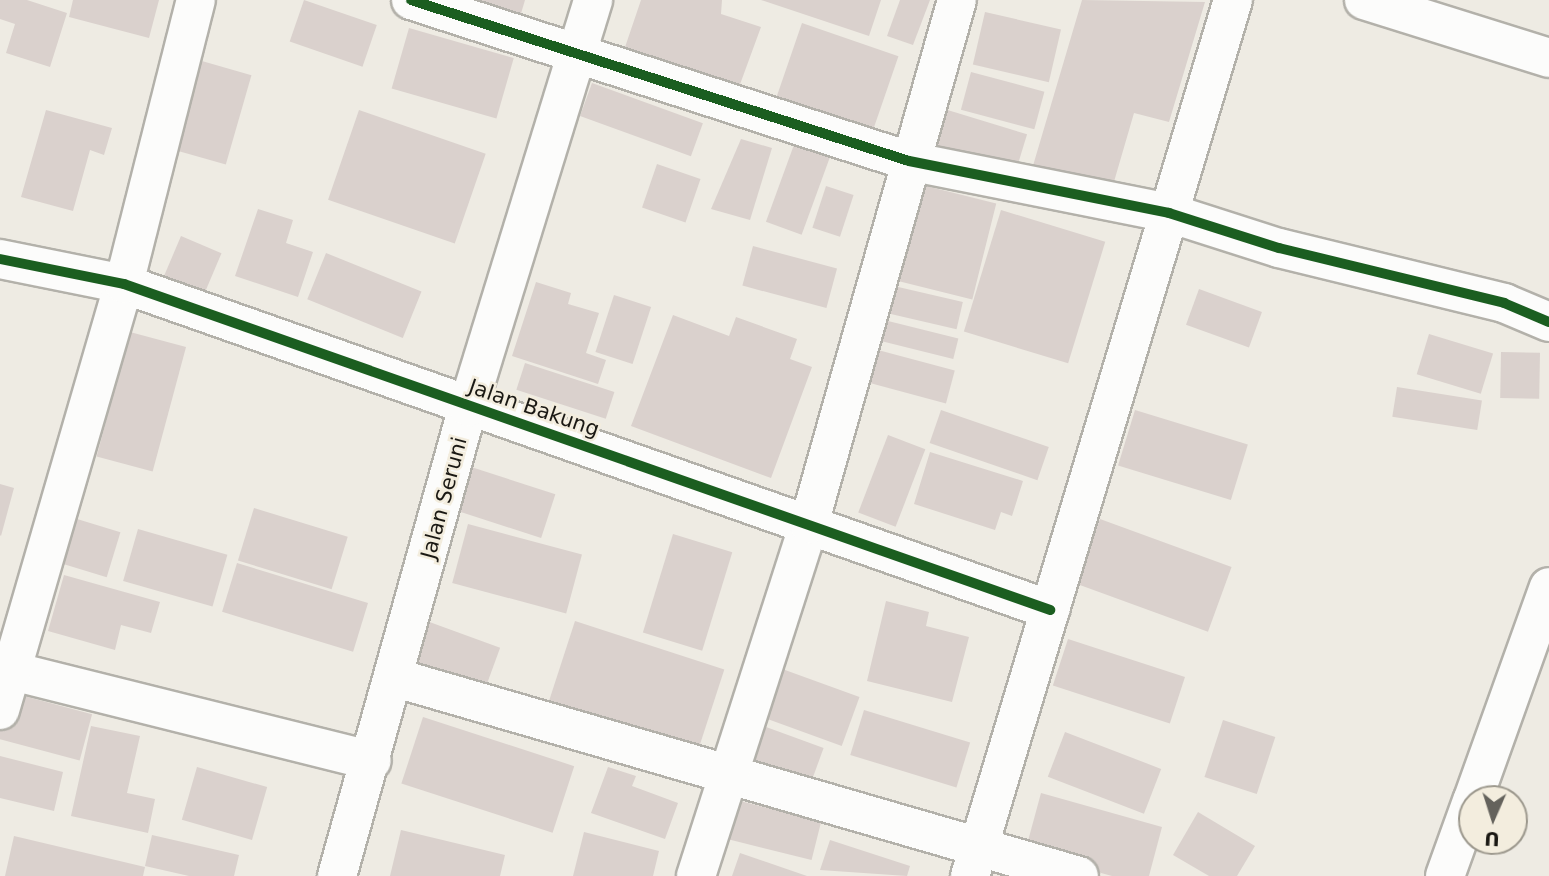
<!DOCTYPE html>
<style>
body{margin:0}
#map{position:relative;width:1549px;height:876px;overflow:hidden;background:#eeebe3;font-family:"DejaVu Sans",sans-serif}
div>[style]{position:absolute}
.building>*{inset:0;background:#dad1cd;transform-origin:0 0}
.roads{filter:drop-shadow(2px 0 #b3b1aa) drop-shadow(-2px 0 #b3b1aa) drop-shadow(0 2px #b3b1aa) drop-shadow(0 -2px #b3b1aa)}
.minor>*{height:38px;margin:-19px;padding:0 19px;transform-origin:19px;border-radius:19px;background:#fcfcfb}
.cycleway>*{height:10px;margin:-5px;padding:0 5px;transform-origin:5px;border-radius:5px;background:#1b5e20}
span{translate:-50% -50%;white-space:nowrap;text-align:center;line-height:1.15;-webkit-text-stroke:5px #f3edde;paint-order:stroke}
.street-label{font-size:21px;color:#1a1813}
.north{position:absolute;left:1458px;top:785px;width:70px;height:70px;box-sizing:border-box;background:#f3edde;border:2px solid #9c988d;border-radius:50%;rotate:183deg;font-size:19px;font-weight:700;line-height:28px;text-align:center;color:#1a1813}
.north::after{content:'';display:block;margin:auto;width:24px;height:32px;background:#64625c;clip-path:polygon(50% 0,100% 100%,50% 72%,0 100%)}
</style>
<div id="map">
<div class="building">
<i style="clip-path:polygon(0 0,27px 0,67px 13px,50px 67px,6px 53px,15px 24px,0 19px)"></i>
<i style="clip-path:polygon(73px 0,159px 0,149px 38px,69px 17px)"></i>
<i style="left:304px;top:0;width:77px;height:44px;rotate:19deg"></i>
<i style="clip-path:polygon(426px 0,525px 0,517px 27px)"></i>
<i style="clip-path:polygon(641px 0,722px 0,721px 14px,761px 27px,735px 98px,621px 59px)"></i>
<i style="clip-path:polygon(761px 0,881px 0,869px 36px)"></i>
<i style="clip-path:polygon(900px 0,930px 0,913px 45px,887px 36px)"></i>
<i style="clip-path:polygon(1082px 0,1205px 2px,1169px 122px,1134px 113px,1111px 192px,1032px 169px)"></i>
<i style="left:985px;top:12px;width:78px;height:54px;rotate:13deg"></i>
<i style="left:802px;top:23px;width:102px;height:88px;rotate:19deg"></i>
<i style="left:409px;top:28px;width:109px;height:63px;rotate:16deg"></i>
<i style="left:188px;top:57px;width:66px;height:93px;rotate:16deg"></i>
<i style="left:971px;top:72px;width:76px;height:39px;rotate:15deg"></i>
<i style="left:592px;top:83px;width:118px;height:35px;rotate:20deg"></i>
<i style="left:941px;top:108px;width:90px;height:45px;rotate:17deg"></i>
<i style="clip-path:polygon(46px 110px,112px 128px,104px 155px,90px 150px,73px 211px,21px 197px)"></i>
<i style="left:359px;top:110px;width:134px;height:95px;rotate:19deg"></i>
<i style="clip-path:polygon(741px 139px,772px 148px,750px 220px,711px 209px)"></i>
<i style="left:795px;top:142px;width:38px;height:85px;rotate:20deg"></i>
<i style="left:657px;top:164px;width:46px;height:46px;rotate:19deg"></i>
<i style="left:906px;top:181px;width:93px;height:99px;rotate:14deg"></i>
<i style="left:826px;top:186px;width:29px;height:44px;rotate:18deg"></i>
<i style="clip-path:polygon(258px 209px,293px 220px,286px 243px,313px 252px,298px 297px,235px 276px)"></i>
<i style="left:1001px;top:210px;width:109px;height:127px;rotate:17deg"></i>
<i style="left:181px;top:236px;width:44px;height:44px;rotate:23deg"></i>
<i style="left:753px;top:246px;width:87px;height:41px;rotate:15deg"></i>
<i style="left:326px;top:253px;width:103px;height:50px;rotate:22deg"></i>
<i style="clip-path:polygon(536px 282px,571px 293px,568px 304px,599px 313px,586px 353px,606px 360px,598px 384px,512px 356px)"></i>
<i style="left:881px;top:283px;width:84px;height:28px;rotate:13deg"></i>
<i style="left:1199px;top:289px;width:67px;height:38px;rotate:20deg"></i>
<i style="left:614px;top:295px;width:39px;height:60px;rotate:18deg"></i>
<i style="clip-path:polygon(673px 315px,729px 336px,736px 317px,797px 339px,790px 359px,812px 367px,771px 478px,631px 426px)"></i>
<i style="left:872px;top:317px;width:89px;height:21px;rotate:14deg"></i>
<i style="left:130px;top:332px;width:58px;height:129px;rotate:15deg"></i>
<i style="left:1429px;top:334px;width:67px;height:42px;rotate:17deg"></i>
<i style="left:863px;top:346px;width:95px;height:34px;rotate:15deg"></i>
<i style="left:1501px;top:352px;width:39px;height:46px;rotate:1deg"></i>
<i style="left:525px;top:363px;width:94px;height:28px;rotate:18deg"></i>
<i style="left:1397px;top:387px;width:86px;height:30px;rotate:9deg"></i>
<i style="left:941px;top:410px;width:114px;height:35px;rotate:19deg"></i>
<i style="left:1135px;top:410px;width:118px;height:58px;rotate:17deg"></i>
<i style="left:888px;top:435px;width:40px;height:83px;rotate:21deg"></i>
<i style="clip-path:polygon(930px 452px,1023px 481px,1012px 516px,1001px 512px,995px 530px,914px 504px)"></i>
<i style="left:465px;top:465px;width:95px;height:46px;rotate:18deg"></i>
<i style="clip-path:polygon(0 484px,14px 488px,1px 536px,0 535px)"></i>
<i style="left:254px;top:508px;width:98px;height:55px;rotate:17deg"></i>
<i style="left:64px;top:515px;width:59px;height:47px;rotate:17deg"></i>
<i style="left:1100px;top:519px;width:140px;height:69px;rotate:20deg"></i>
<i style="left:468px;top:524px;width:118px;height:61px;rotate:15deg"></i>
<i style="left:138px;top:529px;width:93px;height:54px;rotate:16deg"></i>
<i style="left:673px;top:534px;width:62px;height:103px;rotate:17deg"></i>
<i style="left:237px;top:563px;width:137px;height:51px;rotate:17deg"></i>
<i style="clip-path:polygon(64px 575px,160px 602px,151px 633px,121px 625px,115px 650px,48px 631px)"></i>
<i style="clip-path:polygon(886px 601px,929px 612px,926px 626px,969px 637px,952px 702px,867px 681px)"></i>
<i style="left:424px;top:620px;width:81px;height:53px;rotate:20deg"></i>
<i style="left:575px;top:621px;width:157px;height:92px;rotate:18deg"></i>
<i style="left:1068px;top:639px;width:123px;height:49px;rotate:18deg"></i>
<i style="left:774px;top:666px;width:91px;height:52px;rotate:20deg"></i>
<i style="left:9px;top:692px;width:86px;height:48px;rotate:15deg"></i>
<i style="left:864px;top:710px;width:111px;height:47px;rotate:17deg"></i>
<i style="left:423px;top:717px;width:159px;height:70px;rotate:18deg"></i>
<i style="left:1223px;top:720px;width:55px;height:60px;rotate:18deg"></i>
<i style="left:755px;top:723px;width:73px;height:45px;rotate:20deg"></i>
<i style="clip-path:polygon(91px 726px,140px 736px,127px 793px,155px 799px,148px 833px,71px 816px)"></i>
<i style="left:1065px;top:732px;width:103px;height:48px;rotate:21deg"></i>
<i style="clip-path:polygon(0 756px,63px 772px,54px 811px,0 798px)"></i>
<i style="left:197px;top:767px;width:73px;height:55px;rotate:16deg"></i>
<i style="clip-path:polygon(608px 767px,636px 776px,632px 786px,678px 803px,665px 839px,591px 813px)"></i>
<i style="clip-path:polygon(1041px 793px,1162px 827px,1149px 876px,1112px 876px,1025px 852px)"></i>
<i style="left:732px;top:799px;width:92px;height:40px;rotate:14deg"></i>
<i style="clip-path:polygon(1198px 812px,1255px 846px,1237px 876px,1209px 876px,1173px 855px)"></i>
<i style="clip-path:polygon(401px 830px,505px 855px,500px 876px,390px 876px)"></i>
<i style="clip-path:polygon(584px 832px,659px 851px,653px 876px,573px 876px)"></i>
<i style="clip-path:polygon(152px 835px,239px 855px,234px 876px,189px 876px,145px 866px)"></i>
<i style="clip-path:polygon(14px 836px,145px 867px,143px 876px,5px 876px)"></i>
<i style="clip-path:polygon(830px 840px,910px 866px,907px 876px,820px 870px)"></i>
<i style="clip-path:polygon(740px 853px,807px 876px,732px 876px)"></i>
</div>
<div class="roads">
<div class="minor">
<i style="left:411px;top:0;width:523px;rotate:17.92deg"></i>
<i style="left:909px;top:161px;width:265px;rotate:11.3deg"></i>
<i style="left:1169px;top:213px;width:115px;rotate:17.7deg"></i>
<i style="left:1279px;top:248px;width:232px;rotate:13.7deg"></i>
<i style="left:1504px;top:303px;width:49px;rotate:22.9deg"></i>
<i style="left:1364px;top:0;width:194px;rotate:17.4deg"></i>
<i style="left:0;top:259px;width:126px;rotate:11.4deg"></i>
<i style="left:124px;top:284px;width:982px;rotate:19.39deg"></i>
<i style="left:0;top:668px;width:383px;rotate:14deg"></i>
<i style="left:396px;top:678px;width:711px;rotate:16.17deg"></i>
<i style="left:0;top:710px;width:444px;rotate:-73.8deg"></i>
<i style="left:124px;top:284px;width:293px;rotate:-75.8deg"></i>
<i style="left:1473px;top:799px;width:225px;rotate:-70.3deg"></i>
<i style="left:337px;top:876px;width:487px;rotate:-74.4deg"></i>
<i style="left:468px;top:407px;width:426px;rotate:-72.9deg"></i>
<i style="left:696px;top:876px;width:370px;rotate:-72.2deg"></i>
<i style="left:809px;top:524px;width:544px;rotate:-74.23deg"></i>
<i style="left:970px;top:876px;width:915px;rotate:-73.29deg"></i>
<i style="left:1445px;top:876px;width:80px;rotate:-70.2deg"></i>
</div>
</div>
<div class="cycleway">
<i style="left:411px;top:0;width:523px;rotate:17.92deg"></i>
<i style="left:909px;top:161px;width:265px;rotate:11.3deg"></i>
<i style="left:1169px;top:213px;width:115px;rotate:17.7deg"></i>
<i style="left:1279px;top:248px;width:232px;rotate:13.7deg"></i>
<i style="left:1504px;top:303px;width:49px;rotate:22.9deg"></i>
<i style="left:0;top:259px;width:126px;rotate:11.4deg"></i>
<i style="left:124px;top:284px;width:982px;rotate:19.39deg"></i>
</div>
<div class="street-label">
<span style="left:534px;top:408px;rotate:19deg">Jalan Bakung</span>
<span style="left:444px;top:498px;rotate:-75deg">Jalan Seruni</span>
</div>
<div class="north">U</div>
</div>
